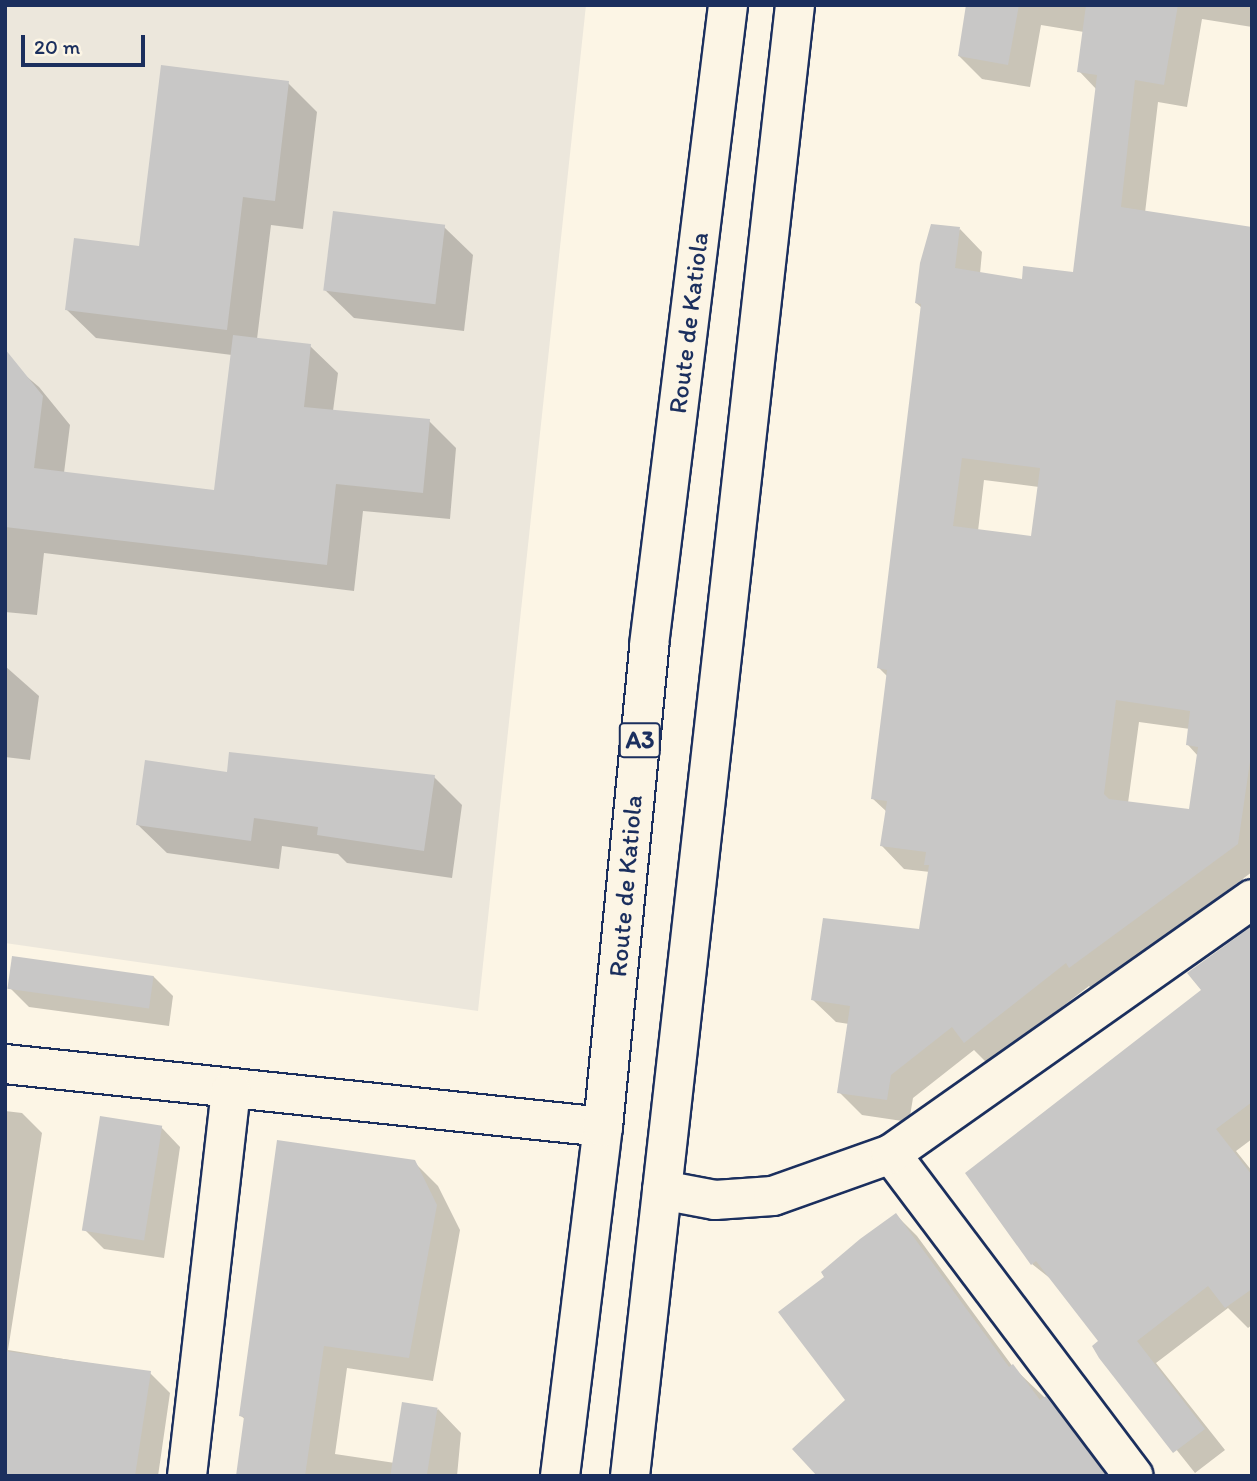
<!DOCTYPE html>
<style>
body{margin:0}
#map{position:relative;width:1257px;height:1481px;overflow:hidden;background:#fcf5e5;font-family:Itim,sans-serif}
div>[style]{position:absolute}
.built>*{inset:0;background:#ece7dc}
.shadow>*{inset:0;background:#0003}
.building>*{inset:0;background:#c8c7c6;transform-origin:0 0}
.roads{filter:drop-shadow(2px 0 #1b2f5e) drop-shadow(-2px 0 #1b2f5e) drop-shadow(0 2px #1b2f5e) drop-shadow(0 -2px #1b2f5e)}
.minor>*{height:38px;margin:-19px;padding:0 19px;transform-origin:19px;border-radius:19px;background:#fcf5e5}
.highway>*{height:38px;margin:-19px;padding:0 19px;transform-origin:19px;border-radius:19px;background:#fcf5e5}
span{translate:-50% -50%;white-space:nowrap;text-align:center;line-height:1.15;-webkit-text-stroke:7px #fcf5e5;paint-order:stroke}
.shield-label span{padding:2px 5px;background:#fcf5e5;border:2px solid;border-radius:5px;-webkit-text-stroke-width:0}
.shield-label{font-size:24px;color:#1b2f5e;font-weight:700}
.street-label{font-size:26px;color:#1b2f5e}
.frame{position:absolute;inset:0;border:7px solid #1b2f5e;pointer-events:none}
.scale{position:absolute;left:21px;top:35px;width:124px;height:32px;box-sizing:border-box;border:4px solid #1b2f5e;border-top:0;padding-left:9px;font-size:21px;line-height:24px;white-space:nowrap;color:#1b2f5e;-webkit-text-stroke:5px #fcf5e5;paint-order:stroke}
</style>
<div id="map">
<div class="built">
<i style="clip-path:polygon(5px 5px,586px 5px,478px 1011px,5px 943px)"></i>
</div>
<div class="shadow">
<i style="clip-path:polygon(evenodd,968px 5px,1252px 5px,1252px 27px,1202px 19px,1187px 107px,1158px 102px,1145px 213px,1250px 229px,1252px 220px,1252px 872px,1093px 990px,1089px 986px,988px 1064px,974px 1050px,913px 1098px,909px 1122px,862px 1115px,839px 1092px,849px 1024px,836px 1022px,813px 1000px,921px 931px,930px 872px,904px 869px,882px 846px,887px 812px,872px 798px,888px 677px,879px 668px,922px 308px,916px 303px,960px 229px,982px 252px,980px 274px,1023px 281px,1074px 274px,1097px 90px,1079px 71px,1084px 32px,1041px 25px,1030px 87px,982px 79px,959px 56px,968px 5px,984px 480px,1039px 487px,1033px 538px,978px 531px,984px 480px,968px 5px,1139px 722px,1190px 729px,1188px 745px,1198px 756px,1190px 811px,1128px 803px,1139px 722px)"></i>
<i style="clip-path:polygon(288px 83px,317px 112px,303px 229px,271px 225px,257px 339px,310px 346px,338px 373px,333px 411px,429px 421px,456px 448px,450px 519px,363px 511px,354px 591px,44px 553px,37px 615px,5px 612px,5px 358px,39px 387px,70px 425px,64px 473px,215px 492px,232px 355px,96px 338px,67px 310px,141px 248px)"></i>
<i style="clip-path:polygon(444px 227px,473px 255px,464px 331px,354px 318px,325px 290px)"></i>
<i style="clip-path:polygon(5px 666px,39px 696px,30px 760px,5px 757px)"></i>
<i style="clip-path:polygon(228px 774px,434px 777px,462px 805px,452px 878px,347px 863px,338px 854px,282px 846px,279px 869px,167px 853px,138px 825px)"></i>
<i style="clip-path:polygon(1252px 928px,1252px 1139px,1236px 1151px,1252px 1171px,1252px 1325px,1248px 1328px,1228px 1308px,1156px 1363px,1225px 1450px,1195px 1473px,1094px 1346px,1101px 1341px,1056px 1283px,1032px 1264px,1203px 991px)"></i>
<i style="clip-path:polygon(153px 976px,173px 996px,169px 1026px,29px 1007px,10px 988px)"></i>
<i style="clip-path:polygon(5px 1111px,22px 1113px,42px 1133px,8px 1350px,150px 1373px,170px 1393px,158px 1476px,5px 1476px)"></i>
<i style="clip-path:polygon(161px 1127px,180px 1147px,164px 1258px,104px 1249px,85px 1230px)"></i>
<i style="clip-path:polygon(414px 1162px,438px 1186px,460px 1230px,433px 1381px,347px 1368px,335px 1454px,395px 1463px,438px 1409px,461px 1433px,457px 1476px,238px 1476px,246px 1420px,241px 1416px)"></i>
<i style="clip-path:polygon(896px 1215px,917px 1236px,1013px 1367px,1067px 1419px,1112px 1476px,819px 1476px,847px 1400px,827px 1277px)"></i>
</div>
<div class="building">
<i style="clip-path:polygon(966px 5px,1019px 5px,1008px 65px,958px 56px)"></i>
<i style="clip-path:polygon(evenodd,1086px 5px,1178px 5px,1164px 85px,1135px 80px,1121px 207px,1252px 227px,1252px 748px,1238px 844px,1069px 968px,1066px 963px,964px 1043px,952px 1027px,891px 1075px,887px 1100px,837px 1093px,850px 1006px,811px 1000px,823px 918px,919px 929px,929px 865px,924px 865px,926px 852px,880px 846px,887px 801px,871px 799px,887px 670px,877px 668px,921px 304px,915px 303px,920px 263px,931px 224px,960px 227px,955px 268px,1022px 279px,1023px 266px,1073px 272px,1097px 75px,1077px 72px,1086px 5px,962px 458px,1040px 468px,1031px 536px,953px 526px,962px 458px,1086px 5px,1116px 700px,1190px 711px,1186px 745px,1198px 747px,1189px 809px,1109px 799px,1104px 794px,1116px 700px)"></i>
<i style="clip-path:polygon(161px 65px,289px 81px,275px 201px,243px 197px,227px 330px,65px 310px,74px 238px,139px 246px)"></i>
<i style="left:333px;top:211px;width:113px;height:80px;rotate:7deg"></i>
<i style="clip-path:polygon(233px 335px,311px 344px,304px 407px,430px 419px,423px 493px,336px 484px,327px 565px,5px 527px,5px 349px,43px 396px,34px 468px,214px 490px)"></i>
<i style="clip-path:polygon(229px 752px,435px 775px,424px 851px,317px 835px,318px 827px,254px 818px,251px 841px,136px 825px,145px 760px,227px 772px)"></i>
<i style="clip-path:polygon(1252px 926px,1252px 1102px,1216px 1129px,1252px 1175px,1252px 1289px,1225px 1308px,1208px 1286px,1137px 1341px,1205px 1429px,1173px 1453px,1099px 1358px,1092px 1346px,1098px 1341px,1036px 1261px,1031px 1265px,965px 1173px,1201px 990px,1187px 973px)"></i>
<i style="left:12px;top:956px;width:143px;height:33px;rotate:8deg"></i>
<i style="left:100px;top:1116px;width:63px;height:116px;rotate:9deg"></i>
<i style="clip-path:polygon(277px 1140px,415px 1160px,437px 1205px,409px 1358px,324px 1346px,305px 1476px,236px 1476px,244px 1417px,239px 1416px)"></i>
<i style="clip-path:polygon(896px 1213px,1009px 1367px,1013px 1364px,1040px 1400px,1046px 1396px,1106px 1476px,817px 1476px,792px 1449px,845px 1400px,778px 1312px,824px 1277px,821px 1272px,860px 1239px)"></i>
<i style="clip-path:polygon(5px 1351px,151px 1371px,135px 1476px,5px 1476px)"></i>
<i style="left:402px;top:1402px;width:36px;height:75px;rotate:9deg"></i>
</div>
<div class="roads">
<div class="minor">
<i style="left:5px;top:1064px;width:601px;rotate:6.01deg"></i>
<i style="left:891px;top:1154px;width:403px;rotate:53deg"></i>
<i style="left:662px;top:1190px;width:54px;rotate:10.7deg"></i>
<i style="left:715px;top:1200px;width:58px;rotate:-3.9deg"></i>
<i style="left:773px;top:1196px;width:125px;rotate:-19.6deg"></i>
<i style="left:891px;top:1154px;width:442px;rotate:-35.2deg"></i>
<i style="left:187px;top:1476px;width:388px;rotate:-83.5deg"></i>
</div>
<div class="highway">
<i style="left:560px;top:1476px;width:352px;rotate:-83deg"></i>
<i style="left:603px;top:1127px;width:484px;rotate:-84.5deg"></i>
<i style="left:649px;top:645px;width:645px;rotate:-82.96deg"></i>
<i style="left:630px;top:1476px;width:1480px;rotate:-83.6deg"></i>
</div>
</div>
<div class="shield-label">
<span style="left:640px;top:740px">A3</span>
</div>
<div class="street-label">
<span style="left:689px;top:323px;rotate:-83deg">Route de Katiola</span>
<span style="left:626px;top:886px;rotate:-85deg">Route de Katiola</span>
</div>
<div class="frame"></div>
<div class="scale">20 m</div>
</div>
